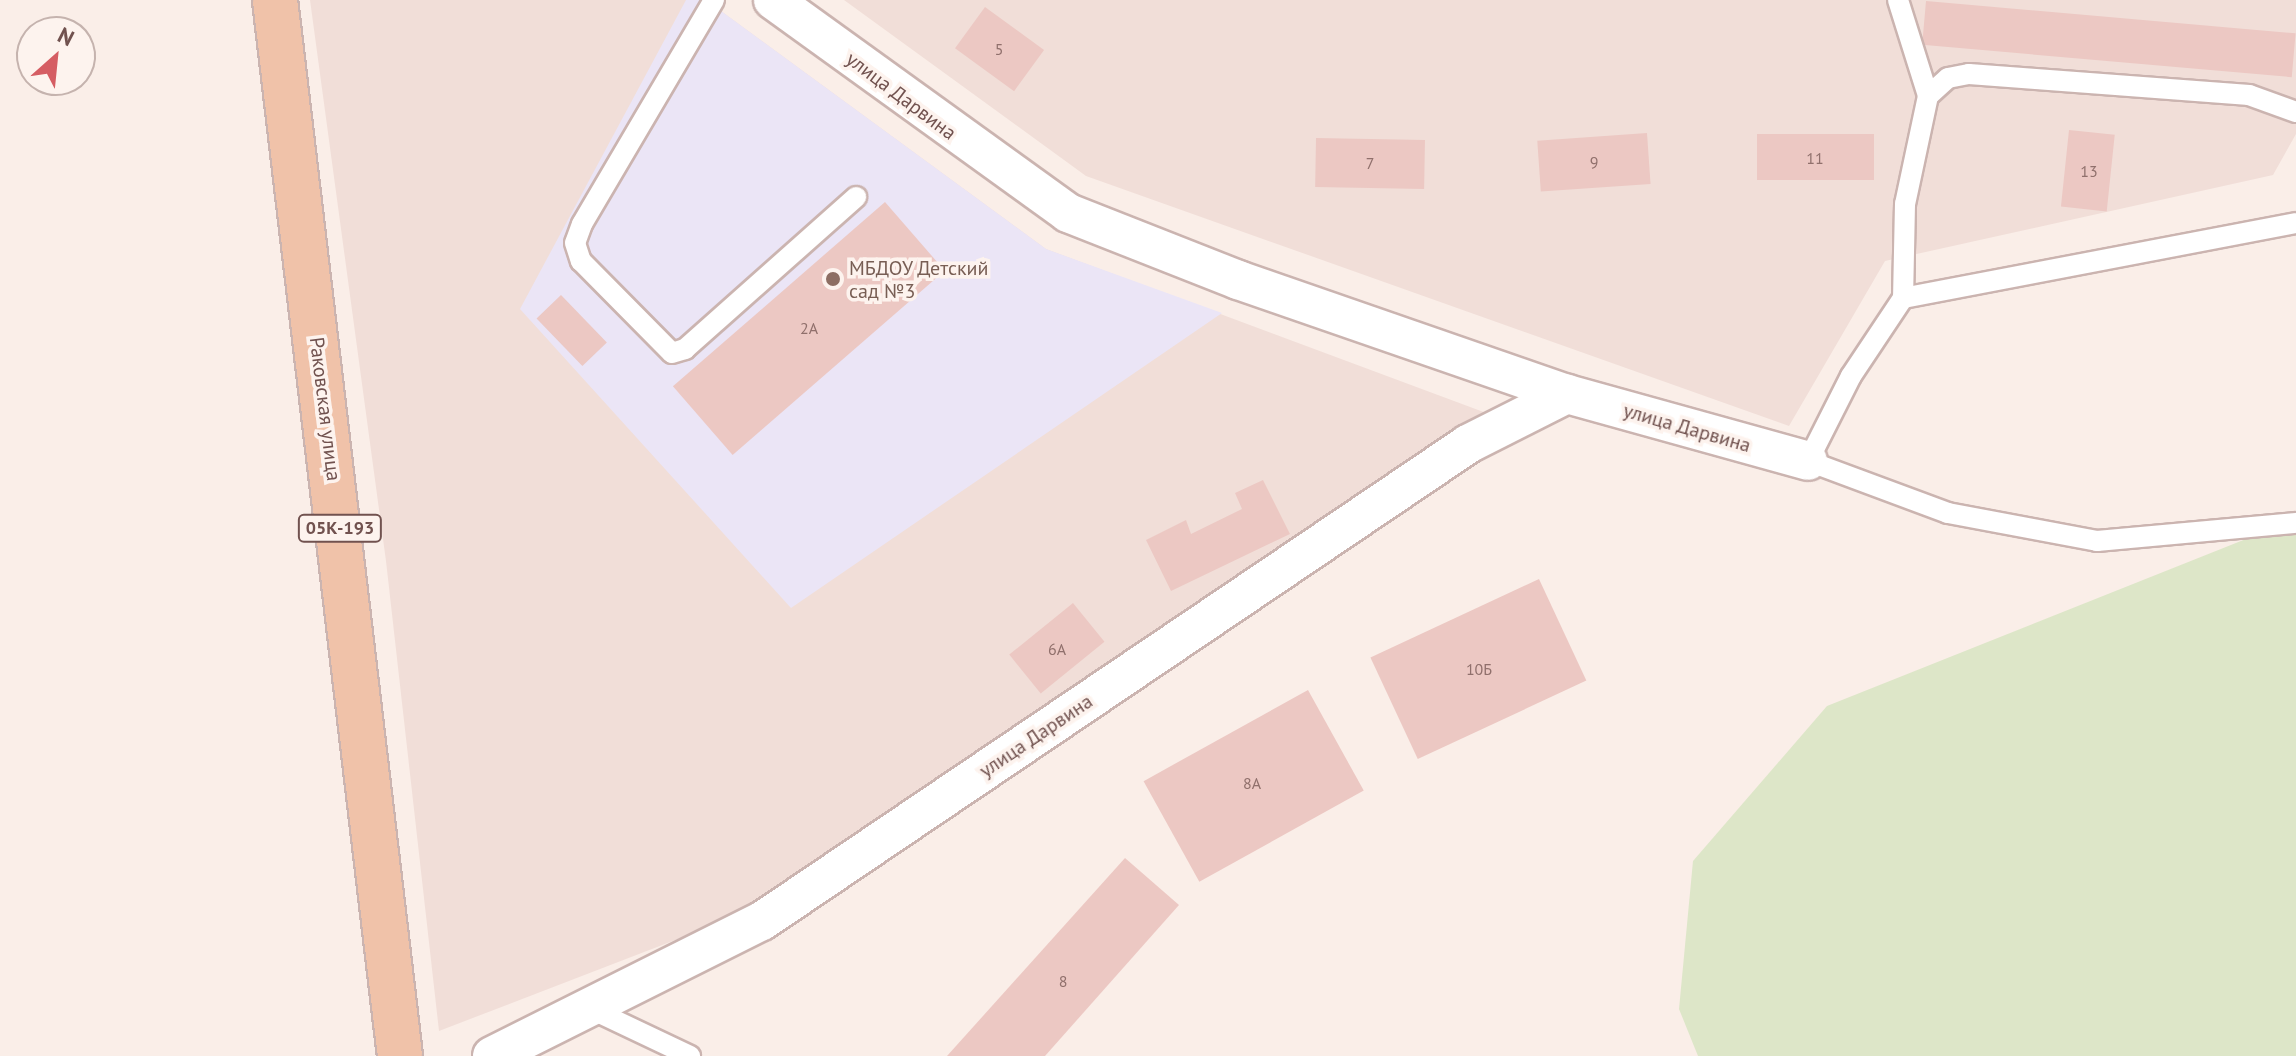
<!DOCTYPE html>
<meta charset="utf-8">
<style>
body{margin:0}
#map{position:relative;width:2296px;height:1056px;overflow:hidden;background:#faeee8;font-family:"PT Sans",sans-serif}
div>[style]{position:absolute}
.residential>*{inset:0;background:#f1ded8}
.education>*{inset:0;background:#ebe5f6}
.green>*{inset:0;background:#dde6c8}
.building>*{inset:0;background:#ecc8c3;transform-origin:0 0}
.roads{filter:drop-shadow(2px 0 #cbb4b0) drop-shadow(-2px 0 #cbb4b0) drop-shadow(0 2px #cbb4b0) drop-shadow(0 -2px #cbb4b0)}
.lane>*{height:20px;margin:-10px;padding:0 10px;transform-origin:10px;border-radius:10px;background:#fff}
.street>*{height:38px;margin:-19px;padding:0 19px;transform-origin:19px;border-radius:19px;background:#fff}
.primary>*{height:44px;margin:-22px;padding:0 22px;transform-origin:22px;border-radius:22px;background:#f0c2a9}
.dots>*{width:22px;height:22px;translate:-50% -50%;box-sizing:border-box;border:4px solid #fdf3ee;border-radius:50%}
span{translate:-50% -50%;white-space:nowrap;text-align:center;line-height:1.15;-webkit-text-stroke:7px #fdf3ee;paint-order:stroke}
.number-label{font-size:16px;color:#90706c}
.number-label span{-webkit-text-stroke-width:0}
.shield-label span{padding:2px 6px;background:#fdf3ee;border:2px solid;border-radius:6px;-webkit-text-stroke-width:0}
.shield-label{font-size:18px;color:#71524f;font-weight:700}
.street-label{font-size:20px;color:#71524f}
.education-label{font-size:20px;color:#785e54}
.left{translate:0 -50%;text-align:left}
.north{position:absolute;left:16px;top:16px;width:80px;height:80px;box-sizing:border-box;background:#fdf3ee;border:2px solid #c5b3ae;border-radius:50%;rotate:27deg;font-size:22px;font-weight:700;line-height:32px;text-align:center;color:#71524f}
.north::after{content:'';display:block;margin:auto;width:28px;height:36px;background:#d55d63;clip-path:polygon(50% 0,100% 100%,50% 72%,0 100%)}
</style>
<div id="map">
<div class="residential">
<i style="clip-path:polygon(310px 0,706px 0,1046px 249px,1497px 417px,753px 910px,439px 1031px,386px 561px)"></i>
<i style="clip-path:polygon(844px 0,2296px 0,2296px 134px,2273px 175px,1885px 261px,1789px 426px,1086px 176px)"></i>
</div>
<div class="education">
<i style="clip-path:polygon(686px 0,706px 0,1046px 249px,1222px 313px,791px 608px,520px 309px)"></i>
</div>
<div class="green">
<i style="clip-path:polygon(2296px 519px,2296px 1056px,1698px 1056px,1679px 1009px,1693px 861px,1827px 706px)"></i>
</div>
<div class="building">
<i style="left:1926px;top:1px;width:371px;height:44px;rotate:5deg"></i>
<i style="left:985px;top:7px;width:73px;height:51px;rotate:36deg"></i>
<i style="left:2069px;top:130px;width:46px;height:77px;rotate:6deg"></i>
<i style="left:1647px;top:133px;width:51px;height:110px;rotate:86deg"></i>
<i style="left:1757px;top:134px;width:117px;height:46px"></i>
<i style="left:1316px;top:138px;width:109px;height:49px;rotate:1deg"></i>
<i style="left:885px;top:202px;width:91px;height:281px;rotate:49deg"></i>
<i style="left:561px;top:295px;width:66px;height:34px;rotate:46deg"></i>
<i style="clip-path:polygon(1263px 480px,1290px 534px,1171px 591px,1146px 540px,1186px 520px,1191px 534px,1242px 509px,1235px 493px)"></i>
<i style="left:1539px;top:579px;width:112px;height:186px;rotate:65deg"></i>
<i style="left:1073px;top:603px;width:50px;height:82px;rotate:51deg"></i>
<i style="left:1308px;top:690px;width:115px;height:188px;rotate:61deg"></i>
<i style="clip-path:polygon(1125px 858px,1179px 905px,1045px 1056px,947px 1056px)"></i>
</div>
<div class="roads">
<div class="lane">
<i style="left:714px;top:0;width:260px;rotate:120.5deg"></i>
<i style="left:582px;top:224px;width:20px;rotate:110deg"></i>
<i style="left:575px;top:243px;width:19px;rotate:72deg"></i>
<i style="left:581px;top:261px;width:129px;rotate:45.3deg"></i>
<i style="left:672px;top:353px;width:14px;rotate:-17deg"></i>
<i style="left:685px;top:349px;width:229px;rotate:-41.6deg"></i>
<i style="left:1898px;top:0;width:101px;rotate:72.6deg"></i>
<i style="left:1928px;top:96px;width:110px;rotate:102deg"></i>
<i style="left:1905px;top:204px;width:94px;rotate:91.2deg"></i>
<i style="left:1928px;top:96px;width:27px;rotate:-42deg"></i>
<i style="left:1948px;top:78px;width:21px;rotate:-11deg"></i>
<i style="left:1969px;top:74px;width:281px;rotate:4.3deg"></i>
<i style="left:2249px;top:95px;width:50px;rotate:19.9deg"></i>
<i style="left:2296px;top:223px;width:400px;rotate:169.2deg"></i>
<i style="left:1903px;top:298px;width:94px;rotate:123.7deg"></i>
<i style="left:1851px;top:376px;width:95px;rotate:116.8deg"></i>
<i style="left:1808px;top:461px;width:149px;rotate:20.4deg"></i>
<i style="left:1948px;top:513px;width:152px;rotate:10.6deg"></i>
<i style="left:2097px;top:541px;width:200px;rotate:-5.2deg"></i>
<i style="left:589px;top:1008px;width:112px;rotate:25.4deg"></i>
</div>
<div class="street">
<i style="left:773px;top:0;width:364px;rotate:35.8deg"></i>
<i style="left:1068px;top:213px;width:183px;rotate:21.5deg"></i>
<i style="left:1238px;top:280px;width:348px;rotate:19.1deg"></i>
<i style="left:1567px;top:394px;width:250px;rotate:15.5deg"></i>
<i style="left:492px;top:1056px;width:302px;rotate:-26.6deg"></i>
<i style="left:762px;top:921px;width:852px;rotate:-34.04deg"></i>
<i style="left:1468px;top:444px;width:111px;rotate:-26.8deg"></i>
</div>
<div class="primary">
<i style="left:275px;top:0;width:1063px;rotate:83.25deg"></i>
</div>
</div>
<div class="dots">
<i style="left:833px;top:279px;background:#8d6e63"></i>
</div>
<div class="number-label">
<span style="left:999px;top:49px">5</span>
<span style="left:1815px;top:158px">11</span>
<span style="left:1594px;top:162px">9</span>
<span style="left:1370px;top:163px">7</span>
<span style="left:2089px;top:171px">13</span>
<span style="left:809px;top:328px">2А</span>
<span style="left:1057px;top:649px">6А</span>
<span style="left:1479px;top:669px">10Б</span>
<span style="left:1252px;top:783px">8А</span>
<span style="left:1063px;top:981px">8</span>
</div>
<div class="shield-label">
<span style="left:340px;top:528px">05К-193</span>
</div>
<div class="street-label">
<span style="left:901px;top:96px;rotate:37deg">улица Дарвина</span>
<span style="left:325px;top:409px;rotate:83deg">Раковская улица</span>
<span style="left:1687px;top:428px;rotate:16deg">улица Дарвина</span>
<span style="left:1036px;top:736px;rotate:-34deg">улица Дарвина</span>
</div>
<div class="education-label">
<span class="left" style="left:849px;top:280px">МБДОУ Детский<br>сад №3</span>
</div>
<div class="north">N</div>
</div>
